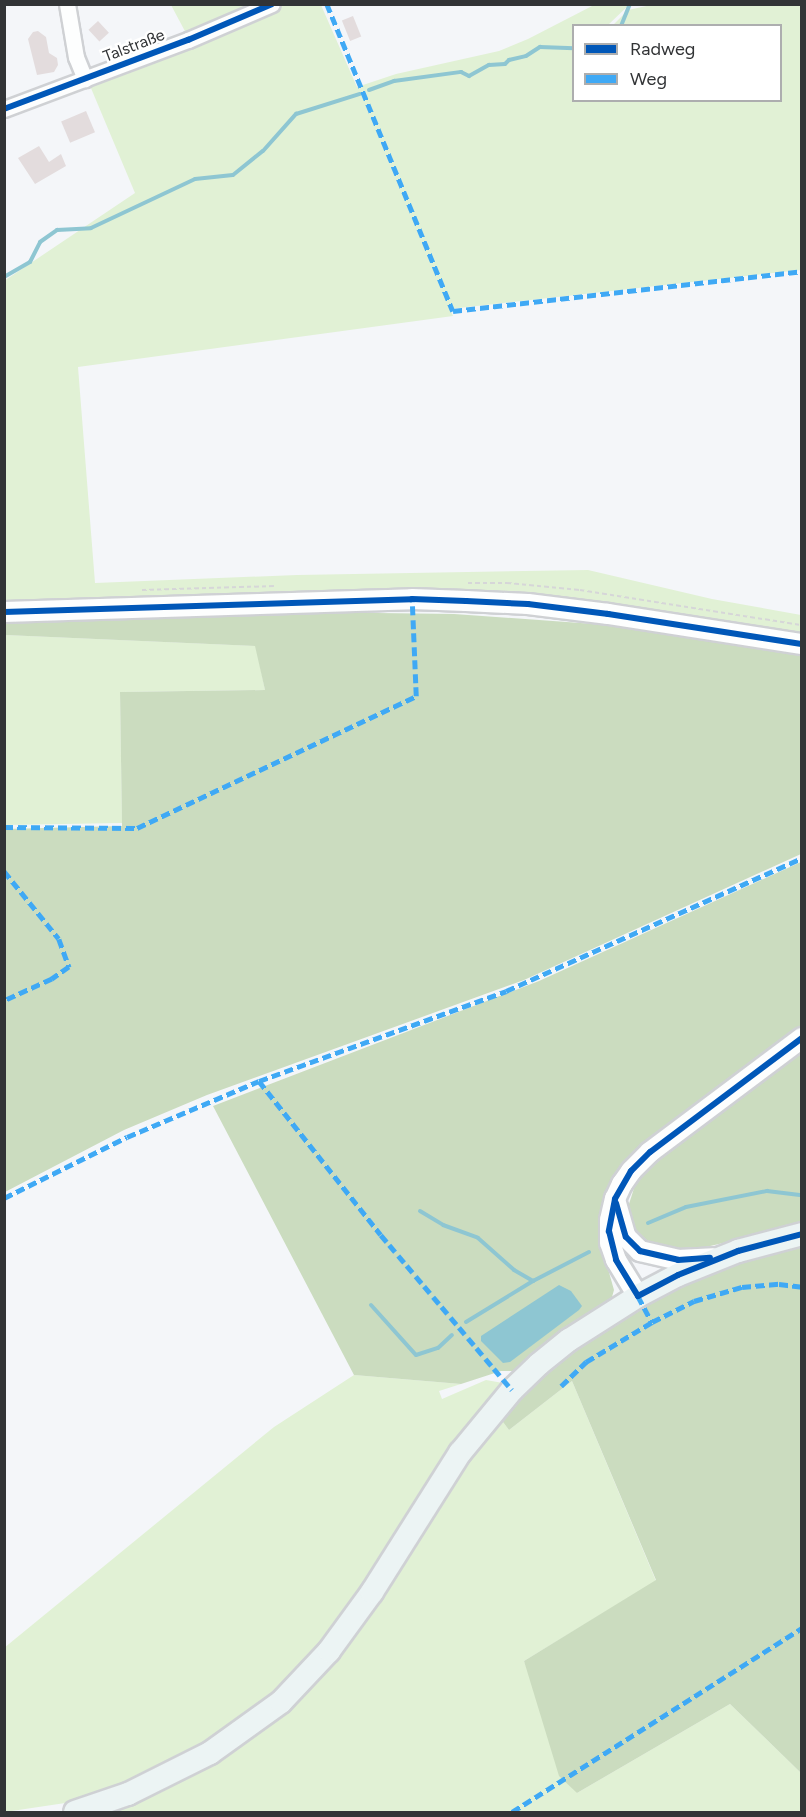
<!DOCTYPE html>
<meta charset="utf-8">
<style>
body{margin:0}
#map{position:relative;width:806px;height:1817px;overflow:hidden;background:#f4f6f9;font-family:Figtree,sans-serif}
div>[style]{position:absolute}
.green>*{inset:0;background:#e1f1d5}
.forest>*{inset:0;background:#cbdcbf}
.water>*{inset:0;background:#8ec6d2}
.stream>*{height:4px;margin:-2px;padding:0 2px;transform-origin:2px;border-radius:2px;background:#8ec6d2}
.building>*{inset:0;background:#e3dcdd;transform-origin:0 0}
.path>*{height:2px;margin-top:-1px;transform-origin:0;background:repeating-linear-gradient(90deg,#d6d6d8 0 4.5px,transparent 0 7.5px)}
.roads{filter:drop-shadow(2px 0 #cfd1d4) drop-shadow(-2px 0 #cfd1d4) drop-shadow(0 2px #cfd1d4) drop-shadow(0 -2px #cfd1d4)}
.minor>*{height:15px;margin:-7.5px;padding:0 7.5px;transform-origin:7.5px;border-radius:7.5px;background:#fdfefe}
.tertiary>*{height:20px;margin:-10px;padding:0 10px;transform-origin:10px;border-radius:10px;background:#fdfefe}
.secondary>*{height:22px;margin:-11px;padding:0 11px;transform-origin:11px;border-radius:11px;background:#ecf4f4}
.quiet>*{height:4.5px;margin-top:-2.25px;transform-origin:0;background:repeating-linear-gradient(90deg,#3fa9f5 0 9px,transparent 0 13.5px)}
.cycleway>*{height:6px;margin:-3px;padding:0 3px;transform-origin:3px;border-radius:3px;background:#0057b8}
span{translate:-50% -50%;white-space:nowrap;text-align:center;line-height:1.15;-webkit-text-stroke:5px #fff;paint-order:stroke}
.street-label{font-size:16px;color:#323436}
.frame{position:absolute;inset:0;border:6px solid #323436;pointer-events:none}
.legend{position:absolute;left:572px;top:24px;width:210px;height:78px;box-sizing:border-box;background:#fff;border:2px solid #adaeaf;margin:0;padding:8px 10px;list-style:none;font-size:18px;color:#323436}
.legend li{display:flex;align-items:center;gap:12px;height:30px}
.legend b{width:30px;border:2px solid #adaeaf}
</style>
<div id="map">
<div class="green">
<i style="clip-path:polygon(630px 4px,608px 25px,574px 26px,574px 100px,780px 100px,780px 26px,613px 25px,628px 10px,651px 5px,801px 5px,801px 270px,450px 309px,453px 316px,78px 367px,95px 583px,297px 575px,588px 570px,712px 599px,801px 615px,801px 635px,610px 604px,462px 597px,5px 605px,4px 281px,135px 193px,88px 81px,193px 43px,285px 5px,321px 5px,357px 87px,396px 74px,499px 51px,528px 39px,594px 5px)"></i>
<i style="clip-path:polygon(171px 5px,252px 5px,187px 35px)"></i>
<i style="clip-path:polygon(5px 635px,256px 646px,265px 690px,120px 692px,122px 823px,5px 825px)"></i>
<i style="clip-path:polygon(354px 1375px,461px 1384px,439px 1391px,442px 1399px,486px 1380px,503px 1383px,453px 1446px,366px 1585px,321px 1646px,271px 1694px,240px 1720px,201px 1745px,123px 1786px,72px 1802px,5px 1812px,4px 1648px,274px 1427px)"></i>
<i style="clip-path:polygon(572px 1381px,656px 1581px,524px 1661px,577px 1793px,730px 1704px,801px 1773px,801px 1812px,101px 1812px,250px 1735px,500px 1418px,509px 1430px)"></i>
</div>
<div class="forest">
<i style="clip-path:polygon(299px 612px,454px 614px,608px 625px,801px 654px,801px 854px,524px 980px,207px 1095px,124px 1130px,5px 1192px,5px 829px,122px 826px,120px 692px,265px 690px,255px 646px,5px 635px,5px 616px)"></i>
<i style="clip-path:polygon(801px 862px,801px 1030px,640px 1151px,601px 1220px,599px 1237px,614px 1290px,612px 1297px,515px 1371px,501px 1371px,461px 1384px,354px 1375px,213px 1106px,539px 981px)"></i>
<i style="clip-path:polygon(801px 1047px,801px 1225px,693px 1250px,662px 1252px,635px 1237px,630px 1222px,629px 1204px,636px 1182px,642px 1174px,685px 1136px)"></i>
<i style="clip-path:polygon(801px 1242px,801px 1773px,730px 1704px,577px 1793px,559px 1776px,524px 1661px,656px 1580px,572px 1381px,509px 1430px,500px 1418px,563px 1359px,651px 1300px,723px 1265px)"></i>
</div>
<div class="water">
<i style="clip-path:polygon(559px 1285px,571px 1291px,582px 1306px,579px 1310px,510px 1362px,503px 1363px,481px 1341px,481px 1336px)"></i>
</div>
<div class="stream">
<i style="left:621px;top:26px;width:24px;rotate:-68deg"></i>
<i style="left:369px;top:90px;width:27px;rotate:-20deg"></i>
<i style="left:394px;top:81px;width:68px;rotate:-7.7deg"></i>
<i style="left:461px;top:72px;width:9px;rotate:27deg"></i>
<i style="left:469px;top:76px;width:23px;rotate:-29deg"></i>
<i style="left:489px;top:65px;width:16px;rotate:-4deg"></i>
<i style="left:505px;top:64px;width:6px;rotate:-45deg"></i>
<i style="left:509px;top:60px;width:17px;rotate:-13deg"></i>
<i style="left:526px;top:56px;width:17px;rotate:-33deg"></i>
<i style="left:540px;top:47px;width:34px;rotate:2deg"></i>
<i style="left:4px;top:277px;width:30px;rotate:-30deg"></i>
<i style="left:30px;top:262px;width:22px;rotate:-63deg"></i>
<i style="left:40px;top:242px;width:21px;rotate:-35deg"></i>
<i style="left:57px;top:230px;width:34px;rotate:-3deg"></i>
<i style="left:91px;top:228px;width:115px;rotate:-25.2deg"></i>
<i style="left:195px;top:179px;width:38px;rotate:-6deg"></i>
<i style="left:233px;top:175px;width:38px;rotate:-39deg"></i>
<i style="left:263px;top:151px;width:50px;rotate:-48.3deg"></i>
<i style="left:296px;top:114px;width:67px;rotate:-17.4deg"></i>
<i style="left:420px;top:1211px;width:27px;rotate:31deg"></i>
<i style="left:443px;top:1225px;width:37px;rotate:20deg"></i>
<i style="left:478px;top:1238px;width:48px;rotate:41.6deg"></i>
<i style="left:514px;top:1270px;width:22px;rotate:30deg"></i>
<i style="left:648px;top:1223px;width:41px;rotate:-22.8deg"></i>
<i style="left:686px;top:1207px;width:83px;rotate:-11.2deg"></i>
<i style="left:767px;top:1191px;width:35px;rotate:7deg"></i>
<i style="left:371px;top:1305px;width:67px;rotate:48deg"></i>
<i style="left:416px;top:1355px;width:23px;rotate:-18deg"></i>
<i style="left:438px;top:1348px;width:19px;rotate:-43deg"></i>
<i style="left:466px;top:1322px;width:79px;rotate:-31.5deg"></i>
<i style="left:533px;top:1281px;width:63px;rotate:-27.4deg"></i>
</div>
<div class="building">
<i style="left:353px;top:16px;width:22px;height:12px;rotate:68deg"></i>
<i style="left:98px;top:21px;width:16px;height:13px;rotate:47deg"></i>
<i style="clip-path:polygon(38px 31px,46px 37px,49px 53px,57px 58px,58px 65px,54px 72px,37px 75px,28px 39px,33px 32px)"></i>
<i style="left:86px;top:111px;width:23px;height:27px;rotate:67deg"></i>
<i style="clip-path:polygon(39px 146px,49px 162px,61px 154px,66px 166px,35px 184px,18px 158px)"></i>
</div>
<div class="path">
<i style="left:468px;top:583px;width:39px"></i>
<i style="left:507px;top:583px;width:73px;rotate:5.5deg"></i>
<i style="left:580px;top:590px;width:225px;rotate:9deg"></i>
<i style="left:142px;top:590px;width:132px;rotate:-1.7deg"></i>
</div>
<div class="roads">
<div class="minor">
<i style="left:67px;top:4px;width:54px;rotate:80.4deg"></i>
<i style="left:76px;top:57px;width:24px;rotate:68deg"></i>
<i style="left:4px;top:109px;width:197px;rotate:-20.6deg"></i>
<i style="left:188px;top:40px;width:91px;rotate:-23.2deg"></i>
</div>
<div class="tertiary">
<i style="left:4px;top:612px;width:408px;rotate:-1.8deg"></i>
<i style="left:412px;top:599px;width:54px;rotate:2.1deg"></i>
<i style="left:466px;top:601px;width:62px;rotate:2.8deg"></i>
<i style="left:528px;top:604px;width:81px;rotate:7.1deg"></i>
<i style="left:608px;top:614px;width:196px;rotate:8.8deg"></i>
<i style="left:616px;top:1203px;width:35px;rotate:74deg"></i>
<i style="left:626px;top:1237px;width:20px;rotate:45deg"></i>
<i style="left:640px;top:1251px;width:39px;rotate:13deg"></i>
<i style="left:678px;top:1260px;width:35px;rotate:-3deg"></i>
<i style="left:638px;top:1296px;width:42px;rotate:-121.4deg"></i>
<i style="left:616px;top:1260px;width:18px;rotate:-109deg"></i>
<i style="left:610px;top:1243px;width:23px;rotate:-90deg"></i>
<i style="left:610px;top:1220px;width:22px;rotate:-77deg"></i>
<i style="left:615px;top:1199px;width:17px;rotate:-65deg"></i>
<i style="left:622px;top:1184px;width:16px;rotate:-55deg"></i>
<i style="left:631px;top:1171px;width:27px;rotate:-45deg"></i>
<i style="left:650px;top:1152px;width:190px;rotate:-36.9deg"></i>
</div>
<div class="secondary">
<i style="left:75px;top:1812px;width:56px;rotate:-18.8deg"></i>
<i style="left:128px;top:1794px;width:92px;rotate:-26.6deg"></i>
<i style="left:210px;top:1753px;width:87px;rotate:-35.7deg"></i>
<i style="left:281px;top:1702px;width:70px;rotate:-46.7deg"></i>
<i style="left:329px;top:1651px;width:73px;rotate:-53.9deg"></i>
<i style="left:372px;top:1592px;width:165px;rotate:-57.7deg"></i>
<i style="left:460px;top:1453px;width:82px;rotate:-50.5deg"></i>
<i style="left:512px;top:1390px;width:37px;rotate:-44deg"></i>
<i style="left:539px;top:1364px;width:38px;rotate:-39deg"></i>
<i style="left:569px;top:1340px;width:82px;rotate:-32.5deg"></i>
<i style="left:638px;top:1296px;width:45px;rotate:-27.7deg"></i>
<i style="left:678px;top:1275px;width:65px;rotate:-21.8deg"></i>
<i style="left:738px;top:1251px;width:66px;rotate:-14.9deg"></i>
</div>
</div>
<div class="quiet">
<i style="left:327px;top:4px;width:332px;rotate:67.7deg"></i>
<i style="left:453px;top:311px;width:351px;rotate:-6.5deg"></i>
<i style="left:4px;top:827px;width:133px;rotate:0.4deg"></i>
<i style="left:137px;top:828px;width:309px;rotate:-25.3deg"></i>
<i style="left:416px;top:696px;width:97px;rotate:-92.4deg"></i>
<i style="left:4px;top:871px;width:87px;rotate:51deg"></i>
<i style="left:59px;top:939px;width:30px;rotate:70deg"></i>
<i style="left:69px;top:967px;width:21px;rotate:145deg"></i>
<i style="left:52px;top:979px;width:53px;rotate:155.4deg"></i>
<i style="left:259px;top:1081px;width:196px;rotate:51.6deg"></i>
<i style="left:381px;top:1235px;width:203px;rotate:49.8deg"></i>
<i style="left:4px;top:1198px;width:137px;rotate:-26.4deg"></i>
<i style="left:127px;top:1137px;width:143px;rotate:-23deg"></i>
<i style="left:259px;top:1081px;width:263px;rotate:-20deg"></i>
<i style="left:506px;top:991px;width:325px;rotate:-24.2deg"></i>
<i style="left:638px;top:1296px;width:30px;rotate:62deg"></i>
<i style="left:652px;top:1322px;width:47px;rotate:-26.6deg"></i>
<i style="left:694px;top:1301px;width:50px;rotate:-16.3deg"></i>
<i style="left:742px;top:1287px;width:37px;rotate:-5deg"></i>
<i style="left:779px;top:1284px;width:23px;rotate:7deg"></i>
<i style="left:561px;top:1386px;width:35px;rotate:-44deg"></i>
<i style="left:586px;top:1362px;width:77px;rotate:-31.2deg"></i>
<i style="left:512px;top:1812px;width:343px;rotate:-32.4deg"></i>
</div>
<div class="cycleway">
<i style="left:4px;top:109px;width:197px;rotate:-20.6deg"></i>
<i style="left:188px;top:40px;width:91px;rotate:-23.2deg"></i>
<i style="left:4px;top:612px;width:408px;rotate:-1.8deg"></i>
<i style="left:412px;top:599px;width:54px;rotate:2.1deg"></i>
<i style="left:466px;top:601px;width:62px;rotate:2.8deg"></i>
<i style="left:528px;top:604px;width:81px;rotate:7.1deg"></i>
<i style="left:608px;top:614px;width:196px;rotate:8.8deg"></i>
<i style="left:802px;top:1038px;width:190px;rotate:143.1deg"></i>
<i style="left:650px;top:1152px;width:27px;rotate:135deg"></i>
<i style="left:631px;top:1171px;width:32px;rotate:120deg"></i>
<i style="left:615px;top:1199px;width:33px;rotate:101deg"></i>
<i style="left:609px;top:1231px;width:30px;rotate:76deg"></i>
<i style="left:616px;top:1260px;width:42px;rotate:58.6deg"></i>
<i style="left:638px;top:1296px;width:45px;rotate:-27.7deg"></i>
<i style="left:678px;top:1275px;width:65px;rotate:-21.8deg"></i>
<i style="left:738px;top:1251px;width:66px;rotate:-14.9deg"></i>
<i style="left:616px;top:1203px;width:35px;rotate:74deg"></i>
<i style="left:626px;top:1237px;width:20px;rotate:45deg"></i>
<i style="left:640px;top:1251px;width:39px;rotate:13deg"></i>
<i style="left:678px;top:1260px;width:32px;rotate:-4deg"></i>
</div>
<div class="street-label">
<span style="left:134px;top:46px;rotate:-21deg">Talstraße</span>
</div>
<div class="frame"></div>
<ul class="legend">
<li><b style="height:8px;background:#0057b8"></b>Radweg</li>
<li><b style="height:8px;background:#3fa9f5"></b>Weg</li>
</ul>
</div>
